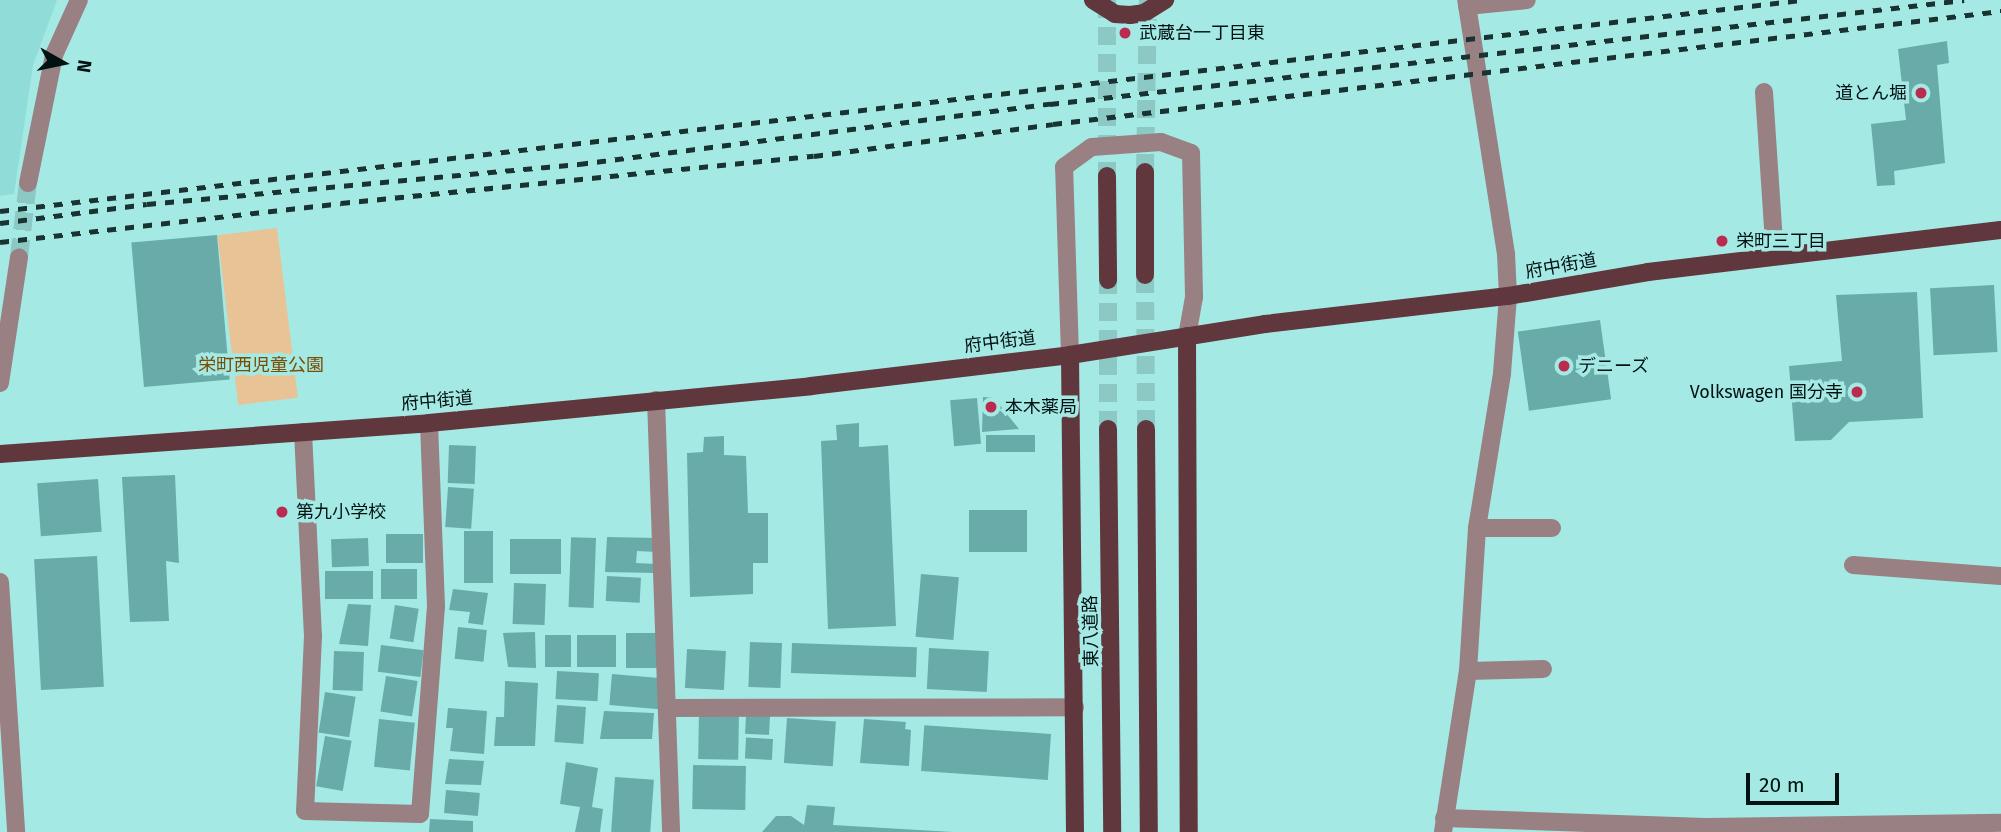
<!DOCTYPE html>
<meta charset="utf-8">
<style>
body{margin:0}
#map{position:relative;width:2001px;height:832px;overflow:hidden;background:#a5e9e5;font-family:"Fira Sans","Noto Sans JP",sans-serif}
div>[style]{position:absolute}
.built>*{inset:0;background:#8fdcd8}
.green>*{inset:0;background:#e8c396;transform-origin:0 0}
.building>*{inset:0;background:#69aba8;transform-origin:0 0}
.tertiary-tunnel>*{height:18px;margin-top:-9px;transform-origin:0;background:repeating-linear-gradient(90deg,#8cc9c5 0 18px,transparent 0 27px)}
.primary-tunnel>*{height:18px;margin-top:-9px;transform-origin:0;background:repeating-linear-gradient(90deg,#8cc9c5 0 18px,transparent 0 27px)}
.service>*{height:18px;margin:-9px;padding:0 9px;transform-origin:9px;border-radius:9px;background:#998082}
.minor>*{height:18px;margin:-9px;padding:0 9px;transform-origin:9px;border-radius:9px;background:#998082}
.tertiary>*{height:18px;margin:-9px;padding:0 9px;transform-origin:9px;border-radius:9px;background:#998082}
.primary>*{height:18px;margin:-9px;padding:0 9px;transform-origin:9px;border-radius:9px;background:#5f373d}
.rail>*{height:5px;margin-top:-2.5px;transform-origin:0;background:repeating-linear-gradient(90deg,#193332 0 9px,transparent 0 18px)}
.dots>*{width:19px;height:19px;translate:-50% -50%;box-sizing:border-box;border:4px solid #a5e9e5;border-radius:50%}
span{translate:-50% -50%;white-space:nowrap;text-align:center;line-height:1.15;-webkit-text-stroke:7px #a5e9e5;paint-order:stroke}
.poi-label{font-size:18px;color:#001212}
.left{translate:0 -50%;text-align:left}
.right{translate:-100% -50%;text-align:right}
.street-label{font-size:18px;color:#001212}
.park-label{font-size:18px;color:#7a4d00}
.north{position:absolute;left:28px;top:28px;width:70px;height:70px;-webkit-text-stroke:5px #a5e9e5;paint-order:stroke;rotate:99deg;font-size:19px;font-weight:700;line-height:28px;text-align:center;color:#001212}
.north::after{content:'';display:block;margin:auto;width:24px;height:32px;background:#001212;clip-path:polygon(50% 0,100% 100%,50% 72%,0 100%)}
.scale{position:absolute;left:1746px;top:773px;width:93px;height:32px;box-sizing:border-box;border:4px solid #001212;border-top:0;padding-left:9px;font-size:21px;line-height:24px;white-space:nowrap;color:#001212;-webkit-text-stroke:5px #a5e9e5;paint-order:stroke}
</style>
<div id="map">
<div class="built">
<i style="clip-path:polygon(0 0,57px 0,33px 65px,14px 194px,0 196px)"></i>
</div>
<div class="green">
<i style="left:277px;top:228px;width:171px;height:60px;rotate:83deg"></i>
</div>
<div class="building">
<i style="clip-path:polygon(1947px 41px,1949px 63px,1937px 65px,1945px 163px,1894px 171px,1895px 185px,1877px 186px,1871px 124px,1906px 120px,1898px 49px)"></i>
<i style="left:217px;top:235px;width:145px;height:86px;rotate:85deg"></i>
<i style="left:1994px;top:285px;width:67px;height:64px;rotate:87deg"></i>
<i style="clip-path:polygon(1917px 292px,1923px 418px,1849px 422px,1831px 440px,1795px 441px,1789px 366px,1842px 361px,1836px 295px)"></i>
<i style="left:1600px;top:320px;width:80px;height:83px;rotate:82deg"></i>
<i style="clip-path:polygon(983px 397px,994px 398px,1019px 429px,982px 432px)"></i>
<i style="left:977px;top:398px;width:46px;height:27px;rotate:85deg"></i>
<i style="clip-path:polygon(859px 423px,859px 447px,888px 445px,896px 626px,828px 629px,821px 441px,837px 440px,836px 425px)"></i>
<i style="left:986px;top:435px;width:49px;height:17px"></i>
<i style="clip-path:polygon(724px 436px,724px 455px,746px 456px,748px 513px,768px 513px,768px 563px,753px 563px,753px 594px,690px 597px,687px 453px,703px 452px,704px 437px)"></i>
<i style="left:449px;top:445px;width:27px;height:38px;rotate:2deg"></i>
<i style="clip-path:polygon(175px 475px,179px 563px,166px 561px,169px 621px,130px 622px,122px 477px)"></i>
<i style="left:98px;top:479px;width:53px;height:61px;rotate:86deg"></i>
<i style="left:448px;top:487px;width:26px;height:40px;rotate:4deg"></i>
<i style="left:969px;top:510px;width:58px;height:42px"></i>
<i style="left:464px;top:531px;width:29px;height:52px"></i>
<i style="left:423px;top:534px;width:29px;height:37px;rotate:90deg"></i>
<i style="clip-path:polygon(607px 537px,658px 538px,656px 552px,637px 551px,636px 563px,656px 564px,655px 573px,605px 572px)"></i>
<i style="left:368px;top:538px;width:28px;height:37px;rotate:88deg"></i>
<i style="left:596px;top:538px;width:70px;height:25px;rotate:92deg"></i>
<i style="left:510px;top:539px;width:51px;height:35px"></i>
<i style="left:97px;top:556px;width:131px;height:63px;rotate:87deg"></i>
<i style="left:381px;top:569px;width:36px;height:30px"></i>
<i style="left:373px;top:571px;width:28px;height:48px;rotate:90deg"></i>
<i style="left:921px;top:574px;width:38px;height:63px;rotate:5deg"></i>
<i style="left:607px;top:576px;width:34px;height:25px;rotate:3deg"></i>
<i style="left:514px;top:583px;width:32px;height:41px;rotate:2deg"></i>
<i style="clip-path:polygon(453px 589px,488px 593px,483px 625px,468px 623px,470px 612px,449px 610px)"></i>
<i style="clip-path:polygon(348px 604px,371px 605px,368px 646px,339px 644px)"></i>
<i style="left:395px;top:605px;width:24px;height:34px;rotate:9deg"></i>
<i style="left:458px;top:627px;width:29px;height:32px;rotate:6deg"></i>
<i style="clip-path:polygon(535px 632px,536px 668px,508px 667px,503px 633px)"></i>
<i style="left:626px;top:633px;width:38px;height:35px"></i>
<i style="left:545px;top:635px;width:26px;height:32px"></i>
<i style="left:577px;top:635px;width:39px;height:32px"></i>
<i style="left:750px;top:642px;width:32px;height:45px;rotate:2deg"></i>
<i style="left:792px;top:643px;width:125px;height:30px;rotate:2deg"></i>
<i style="left:381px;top:645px;width:43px;height:27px;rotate:7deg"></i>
<i style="left:929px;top:648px;width:60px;height:41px;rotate:3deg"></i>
<i style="left:687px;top:649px;width:39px;height:39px;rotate:3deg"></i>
<i style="left:334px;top:651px;width:30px;height:39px;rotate:2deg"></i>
<i style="left:557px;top:671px;width:42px;height:28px;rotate:3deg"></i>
<i style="left:612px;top:674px;width:53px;height:31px;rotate:5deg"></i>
<i style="left:386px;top:676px;width:32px;height:36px;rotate:9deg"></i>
<i style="clip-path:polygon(505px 681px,538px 683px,535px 746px,494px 746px,496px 717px,504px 717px)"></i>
<i style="left:325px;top:692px;width:31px;height:41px;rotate:9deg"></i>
<i style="left:557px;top:705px;width:29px;height:37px;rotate:4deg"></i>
<i style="clip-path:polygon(448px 708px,487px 711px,484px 754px,450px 751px,453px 728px,446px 728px)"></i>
<i style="clip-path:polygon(604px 711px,654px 713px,652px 739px,600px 739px)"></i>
<i style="left:699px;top:712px;width:40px;height:47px;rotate:1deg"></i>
<i style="left:770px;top:716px;width:19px;height:24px;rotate:93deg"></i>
<i style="left:787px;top:718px;width:49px;height:45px;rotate:4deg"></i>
<i style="left:379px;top:719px;width:36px;height:48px;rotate:6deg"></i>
<i style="clip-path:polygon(864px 719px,906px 722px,905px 729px,911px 730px,909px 766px,860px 763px)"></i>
<i style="left:1051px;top:734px;width:46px;height:127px;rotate:94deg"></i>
<i style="left:325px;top:736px;width:27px;height:51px;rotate:10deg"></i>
<i style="left:773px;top:739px;width:21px;height:27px;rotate:93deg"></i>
<i style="clip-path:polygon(449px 759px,484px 761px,481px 785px,445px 784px)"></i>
<i style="clip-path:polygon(566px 762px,598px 768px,592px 807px,603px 809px,600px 832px,575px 832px,580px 807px,560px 804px)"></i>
<i style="left:693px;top:765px;width:53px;height:44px;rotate:1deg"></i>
<i style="left:615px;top:777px;width:39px;height:55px;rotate:4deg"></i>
<i style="left:446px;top:790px;width:34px;height:23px;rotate:5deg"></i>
<i style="clip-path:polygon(807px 805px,835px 807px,833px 825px,953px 832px,762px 832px,776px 816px,791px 816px,804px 825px)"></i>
<i style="clip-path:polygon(430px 819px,473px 821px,473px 832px,429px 832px)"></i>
</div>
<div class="tertiary-tunnel">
<i style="left:19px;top:257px;width:75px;rotate:-83.1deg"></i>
</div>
<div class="primary-tunnel">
<i style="left:1107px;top:0;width:176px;rotate:90deg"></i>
<i style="left:1145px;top:172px;width:172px;rotate:-89deg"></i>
<i style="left:1145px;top:275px;width:154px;rotate:89.6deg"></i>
<i style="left:1108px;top:429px;width:149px;rotate:-90deg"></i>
</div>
<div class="service">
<i style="left:1764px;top:92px;width:164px;rotate:86.2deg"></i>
<i style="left:656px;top:400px;width:432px;rotate:88deg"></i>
<i style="left:303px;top:432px;width:204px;rotate:87.2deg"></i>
<i style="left:313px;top:636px;width:175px;rotate:92.6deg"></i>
<i style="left:305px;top:811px;width:115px;rotate:1.5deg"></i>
<i style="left:420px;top:814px;width:209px;rotate:-85.6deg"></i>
<i style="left:436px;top:606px;width:183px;rotate:-92.2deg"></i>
<i style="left:1477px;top:528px;width:75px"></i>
<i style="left:1853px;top:565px;width:148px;rotate:4.3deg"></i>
<i style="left:1468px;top:671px;width:75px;rotate:-1.5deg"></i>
<i style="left:669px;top:708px;width:406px;rotate:-0.1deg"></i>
</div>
<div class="minor">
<i style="left:1467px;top:6px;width:60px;rotate:-5.7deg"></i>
<i style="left:1070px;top:355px;width:188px;rotate:-91.8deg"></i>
<i style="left:1064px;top:167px;width:34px;rotate:-36deg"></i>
<i style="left:1092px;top:147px;width:69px;rotate:-4.1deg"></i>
<i style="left:1161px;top:142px;width:32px;rotate:20deg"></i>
<i style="left:1191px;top:153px;width:144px;rotate:88.8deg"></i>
<i style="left:1194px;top:297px;width:40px;rotate:100deg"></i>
<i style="left:1444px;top:818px;width:261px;rotate:2deg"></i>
<i style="left:1705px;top:827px;width:296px;rotate:-0.8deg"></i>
<i style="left:1443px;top:832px;width:163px;rotate:-81.2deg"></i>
<i style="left:1468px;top:671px;width:143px;rotate:-86.4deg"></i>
<i style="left:1477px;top:528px;width:157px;rotate:-80.8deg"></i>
<i style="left:1502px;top:373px;width:77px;rotate:-85.5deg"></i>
<i style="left:1508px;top:296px;width:42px;rotate:-92.7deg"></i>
<i style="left:1506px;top:254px;width:257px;rotate:-98.9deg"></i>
</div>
<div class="tertiary">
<i style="left:28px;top:183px;width:131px;rotate:-78.5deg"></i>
<i style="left:54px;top:55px;width:60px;rotate:-65.6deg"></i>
<i style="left:0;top:383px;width:127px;rotate:-81.4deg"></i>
<i style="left:0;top:582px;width:251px;rotate:86.3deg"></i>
</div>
<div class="primary">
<i style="left:1093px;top:0;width:26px;rotate:32deg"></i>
<i style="left:1115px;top:14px;width:15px;rotate:4deg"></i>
<i style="left:1130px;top:15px;width:14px;rotate:-8deg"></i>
<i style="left:1144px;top:13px;width:25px;rotate:-32deg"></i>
<i style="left:1107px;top:176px;width:104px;rotate:89.4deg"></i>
<i style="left:1145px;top:275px;width:103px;rotate:-90deg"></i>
<i style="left:1187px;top:336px;width:496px;rotate:89.8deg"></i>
<i style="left:1070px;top:355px;width:477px;rotate:89.4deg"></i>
<i style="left:1108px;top:429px;width:403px;rotate:89.4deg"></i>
<i style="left:1146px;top:429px;width:403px;rotate:89.6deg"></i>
<i style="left:0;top:454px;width:430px;rotate:-4.1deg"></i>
<i style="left:429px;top:423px;width:384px;rotate:-5.5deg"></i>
<i style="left:811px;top:386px;width:261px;rotate:-6.8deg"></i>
<i style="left:1070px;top:355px;width:197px;rotate:-9deg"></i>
<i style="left:1265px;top:324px;width:245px;rotate:-6.6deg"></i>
<i style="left:1508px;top:296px;width:142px;rotate:-9.7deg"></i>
<i style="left:1648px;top:272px;width:355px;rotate:-6.8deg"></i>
</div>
<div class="rail">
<i style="left:0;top:211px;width:1813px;rotate:-6.68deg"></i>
<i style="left:0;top:223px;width:148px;rotate:-7.4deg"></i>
<i style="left:147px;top:204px;width:434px;rotate:-5.3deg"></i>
<i style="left:579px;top:164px;width:475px;rotate:-7.3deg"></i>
<i style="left:1050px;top:104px;width:920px;rotate:-6.49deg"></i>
<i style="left:0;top:242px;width:343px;rotate:-6.5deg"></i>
<i style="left:341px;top:203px;width:475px;rotate:-5.7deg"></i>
<i style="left:814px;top:156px;width:241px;rotate:-7.6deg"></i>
<i style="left:1053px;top:124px;width:955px;rotate:-6.8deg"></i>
</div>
<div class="dots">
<i style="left:1125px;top:33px;background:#bb2b50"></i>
<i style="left:1921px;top:93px;background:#bb2b50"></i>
<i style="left:1722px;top:241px;background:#bb2b50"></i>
<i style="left:1564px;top:366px;background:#bb2b50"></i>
<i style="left:1857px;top:392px;background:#bb2b50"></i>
<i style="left:991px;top:407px;background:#bb2b50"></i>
<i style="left:282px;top:512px;background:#bb2b50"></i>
</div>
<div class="poi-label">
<span class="left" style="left:1139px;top:33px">武蔵台一丁目東</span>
<span class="right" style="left:1907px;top:93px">道とん堀</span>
<span class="left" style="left:1736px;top:241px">栄町三丁目</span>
<span class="left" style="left:1578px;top:366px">デニーズ</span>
<span class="right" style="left:1843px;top:392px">Volkswagen 国分寺</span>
<span class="left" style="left:1005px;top:407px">本木薬局</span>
<span class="left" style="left:296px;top:512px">第九小学校</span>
</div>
<div class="street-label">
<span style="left:1561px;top:266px;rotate:-10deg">府中街道</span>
<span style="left:1000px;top:342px;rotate:-7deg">府中街道</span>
<span style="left:437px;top:401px;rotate:-5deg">府中街道</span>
<span style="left:1091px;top:631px;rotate:-91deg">東八道路</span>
</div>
<div class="park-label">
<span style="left:261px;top:365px">栄町西児童公園</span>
</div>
<div class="north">N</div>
<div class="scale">20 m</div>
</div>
